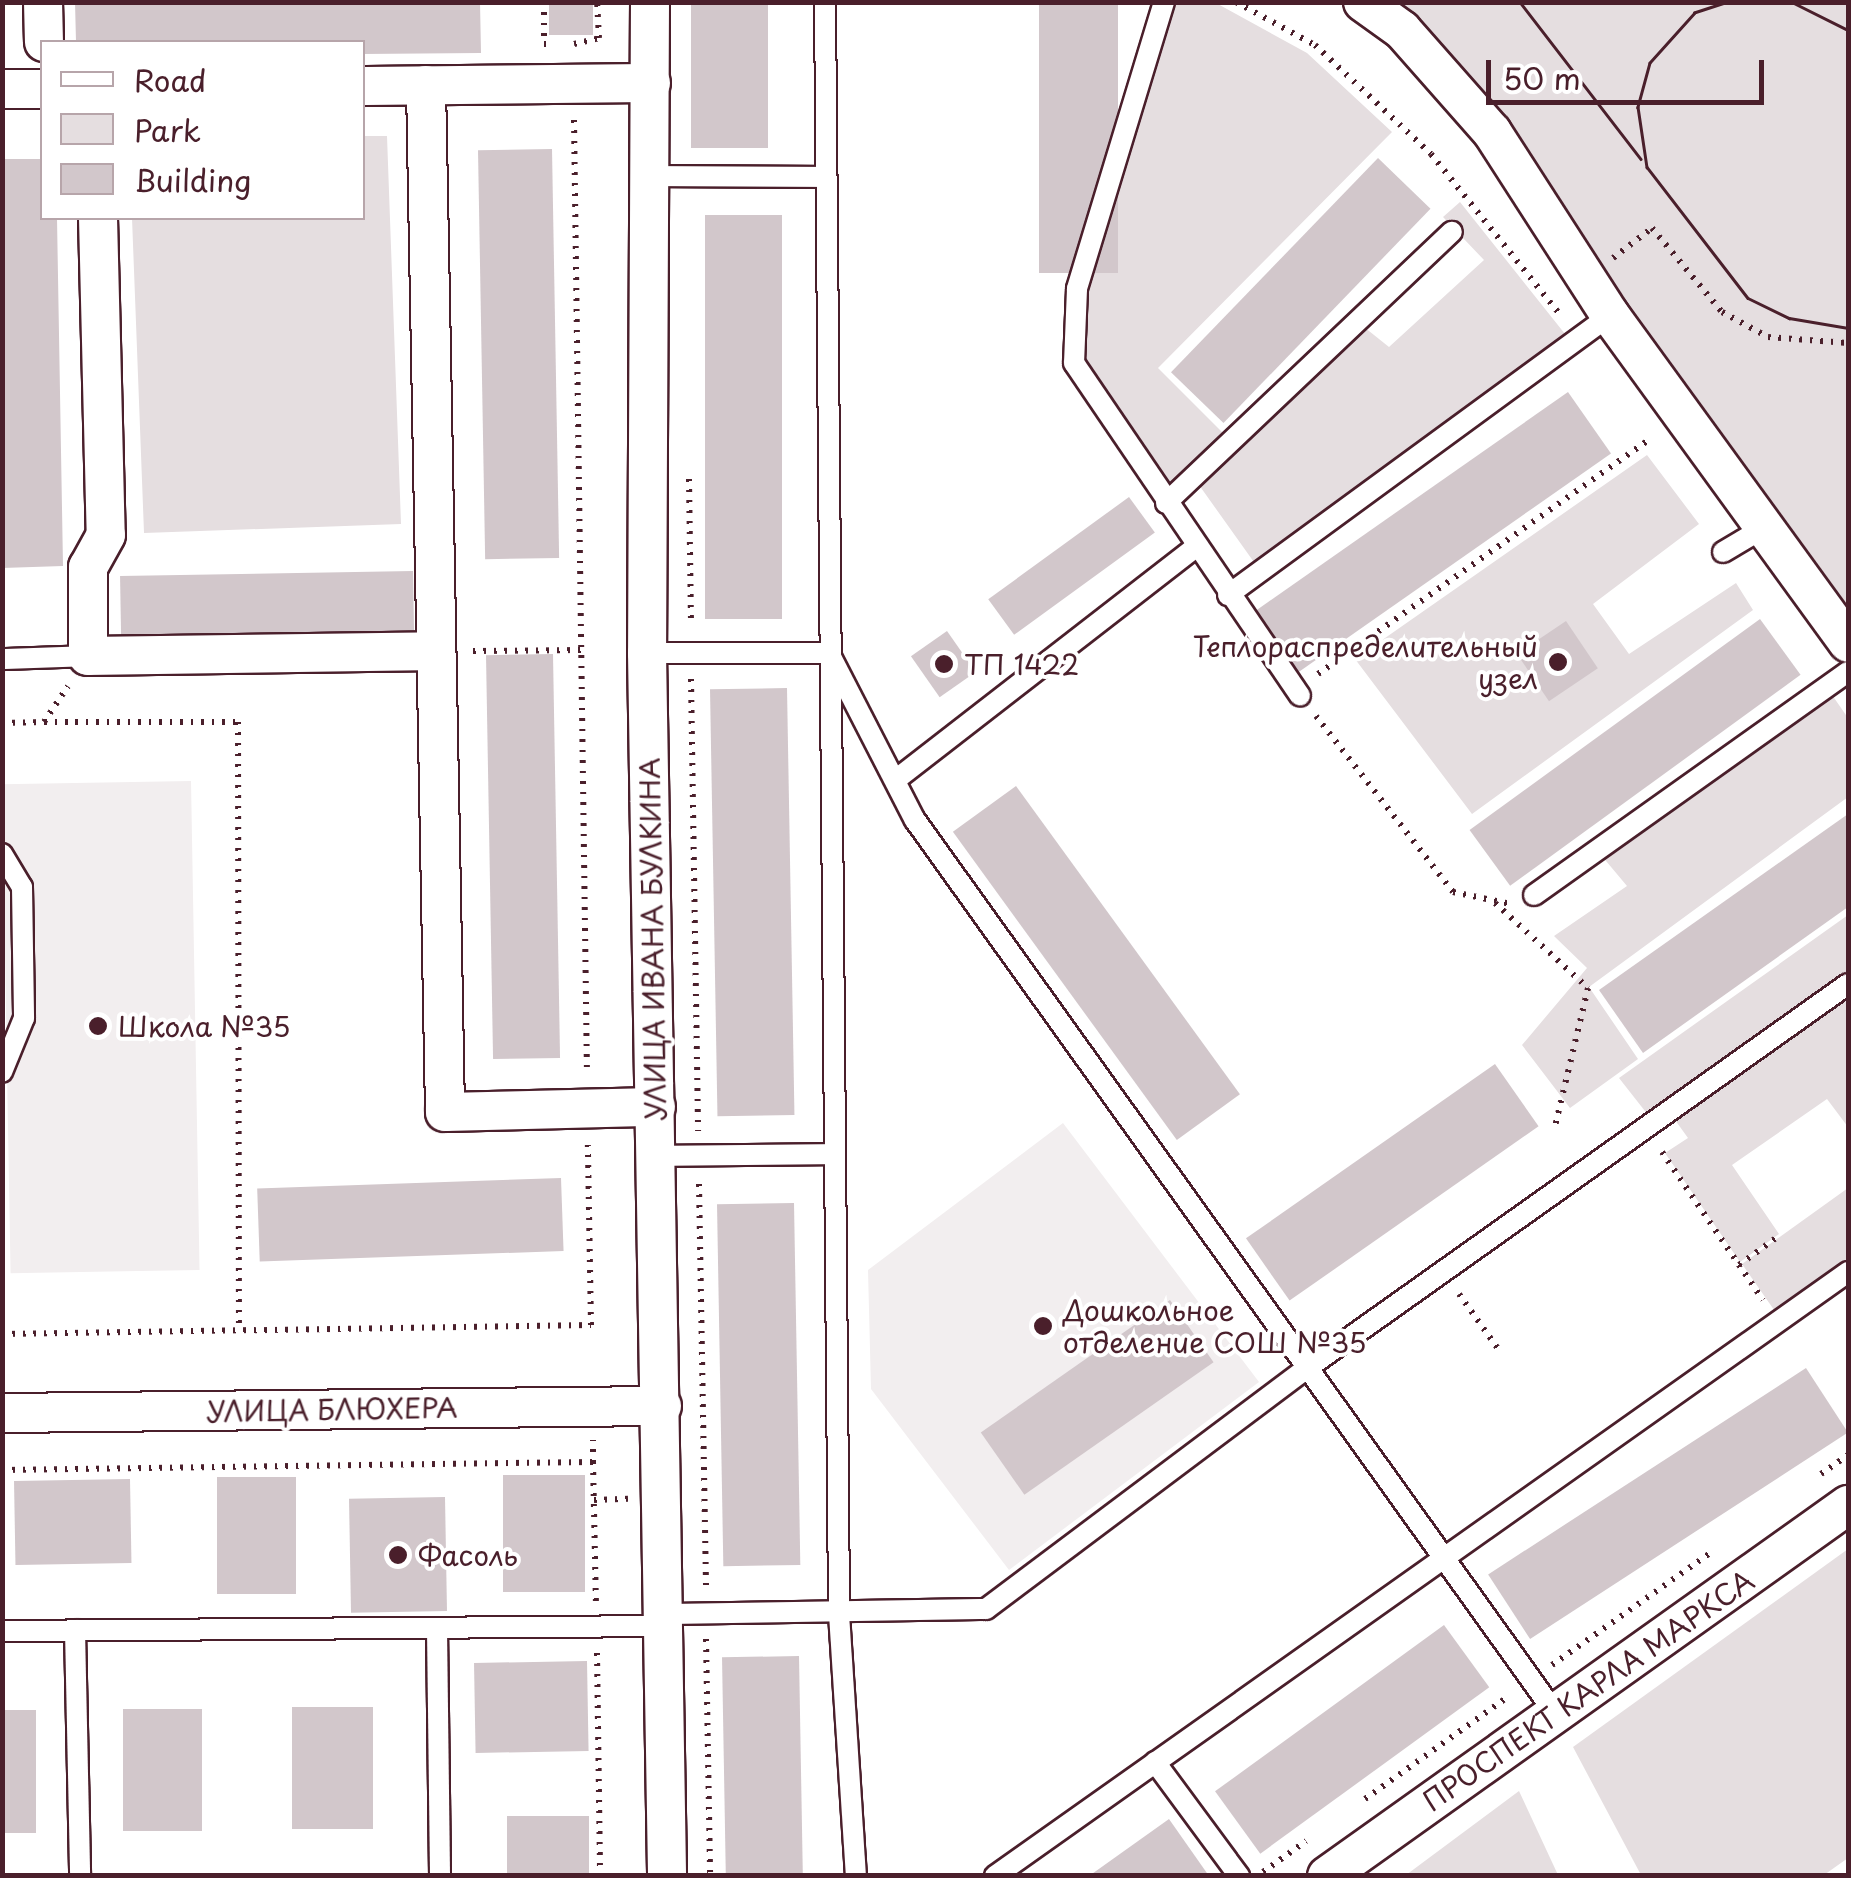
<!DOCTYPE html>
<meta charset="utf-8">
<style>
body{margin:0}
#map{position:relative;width:1851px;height:1878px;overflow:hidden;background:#fff;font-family:"Playpen Sans",sans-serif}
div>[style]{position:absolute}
.built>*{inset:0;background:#f2eeef;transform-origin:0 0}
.green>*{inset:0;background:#e5dee0}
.building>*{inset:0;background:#d2c7cb;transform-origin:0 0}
.path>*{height:6px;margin-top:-3px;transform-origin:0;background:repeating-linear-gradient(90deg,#4a1f2b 0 2.5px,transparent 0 10.5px)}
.roads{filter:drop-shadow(2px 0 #4a1f2b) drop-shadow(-2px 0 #4a1f2b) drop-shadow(0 2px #4a1f2b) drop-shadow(0 -2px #4a1f2b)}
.lane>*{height:20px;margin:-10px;padding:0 10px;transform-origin:10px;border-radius:10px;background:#fff}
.street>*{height:38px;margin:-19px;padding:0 19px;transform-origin:19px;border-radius:19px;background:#fff}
.tram>*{height:2.5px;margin:-1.25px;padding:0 1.25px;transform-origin:1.25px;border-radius:1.25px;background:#4a1f2b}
.dots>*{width:28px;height:28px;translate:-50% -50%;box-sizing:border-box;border:5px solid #fff;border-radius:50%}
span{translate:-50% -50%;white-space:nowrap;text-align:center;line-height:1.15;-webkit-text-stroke:8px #fff;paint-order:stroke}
.poi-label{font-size:28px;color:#4a1f2b}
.right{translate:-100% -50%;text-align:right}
.left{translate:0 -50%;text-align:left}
.street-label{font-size:28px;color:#4a1f2b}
.frame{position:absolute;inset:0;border:5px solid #4a1f2b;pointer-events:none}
.legend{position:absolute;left:40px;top:40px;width:325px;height:180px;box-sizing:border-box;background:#fff;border:2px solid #b7a5aa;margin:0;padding:12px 18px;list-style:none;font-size:30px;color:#4a1f2b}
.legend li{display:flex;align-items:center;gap:20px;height:50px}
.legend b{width:50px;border:2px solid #b7a5aa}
.scale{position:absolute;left:1486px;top:60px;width:278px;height:45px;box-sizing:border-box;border:5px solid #4a1f2b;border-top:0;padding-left:12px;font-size:30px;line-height:35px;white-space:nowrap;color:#4a1f2b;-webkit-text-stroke:8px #fff;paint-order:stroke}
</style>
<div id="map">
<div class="built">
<i style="left:191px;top:781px;width:489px;height:189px;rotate:89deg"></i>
<i style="clip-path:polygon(1063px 1123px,1259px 1382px,1009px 1570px,871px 1389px,868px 1270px)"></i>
</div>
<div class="green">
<i style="clip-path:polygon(1175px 3px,1216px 3px,1307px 53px,1392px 132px,1158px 368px,1224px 434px,1170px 486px,1085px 362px,1087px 293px)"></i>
<i style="clip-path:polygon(1389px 3px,1848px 3px,1848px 606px,1487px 108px)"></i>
<i style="clip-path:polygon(363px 136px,387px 136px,401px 524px,144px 533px,132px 218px,362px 218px)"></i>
<i style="clip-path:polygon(1460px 202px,1569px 339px,1256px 565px,1199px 485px,1364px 327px,1389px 347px,1484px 260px,1443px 217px)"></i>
<i style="clip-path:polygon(1647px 455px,1699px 524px,1593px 604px,1629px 654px,1736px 583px,1753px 610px,1472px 814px,1355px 659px)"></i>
<i style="clip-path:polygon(1830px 692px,1848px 718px,1848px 797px,1589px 987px,1638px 1059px,1570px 1108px,1522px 1045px,1587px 968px,1554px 936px,1627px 886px,1601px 855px)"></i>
<i style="clip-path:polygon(1848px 915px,1848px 982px,1652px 1120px,1619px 1078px)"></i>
<i style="clip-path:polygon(1848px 988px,1848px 1127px,1827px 1099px,1732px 1165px,1779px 1234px,1740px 1262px,1665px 1153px,1688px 1138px,1670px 1113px)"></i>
<i style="clip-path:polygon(1848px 1188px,1848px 1268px,1779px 1317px,1742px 1264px)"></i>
<i style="clip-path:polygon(1848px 1549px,1848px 1858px,1824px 1875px,1641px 1875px,1573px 1747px)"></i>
<i style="clip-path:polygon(1519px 1791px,1558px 1875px,1406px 1875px)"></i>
</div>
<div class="building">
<i style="clip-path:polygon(75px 2px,480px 2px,481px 53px,362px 54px,362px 42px,76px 42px)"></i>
<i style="left:549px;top:2px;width:44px;height:33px"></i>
<i style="left:691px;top:2px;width:77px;height:146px"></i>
<i style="left:1039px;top:2px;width:79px;height:271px"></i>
<i style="left:552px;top:149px;width:409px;height:74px;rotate:89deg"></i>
<i style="left:1378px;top:158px;width:73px;height:298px;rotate:44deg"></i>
<i style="clip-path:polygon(2px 159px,42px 159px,42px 218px,57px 218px,63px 566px,2px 568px)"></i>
<i style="left:705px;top:215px;width:77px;height:404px"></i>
<i style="left:1568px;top:392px;width:75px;height:383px;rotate:55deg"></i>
<i style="left:1129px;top:497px;width:44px;height:174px;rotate:54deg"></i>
<i style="left:413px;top:571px;width:70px;height:293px;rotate:89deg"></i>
<i style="left:1760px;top:619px;width:69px;height:359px;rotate:54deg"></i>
<i style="left:1566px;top:621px;width:57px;height:59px;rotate:56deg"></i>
<i style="left:947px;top:631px;width:50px;height:44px;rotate:55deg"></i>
<i style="left:553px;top:654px;width:404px;height:67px;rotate:89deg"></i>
<i style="left:787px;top:688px;width:427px;height:77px;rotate:89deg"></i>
<i style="left:1016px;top:786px;width:381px;height:78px;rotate:54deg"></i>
<i style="clip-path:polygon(1848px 814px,1848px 907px,1643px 1053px,1599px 990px)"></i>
<i style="left:1495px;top:1064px;width:76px;height:304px;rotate:55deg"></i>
<i style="left:561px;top:1178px;width:73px;height:304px;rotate:88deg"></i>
<i style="left:794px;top:1203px;width:362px;height:77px;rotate:89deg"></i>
<i style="left:1170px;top:1300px;width:76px;height:231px;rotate:55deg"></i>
<i style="left:1806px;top:1368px;width:77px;height:379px;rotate:57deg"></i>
<i style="left:503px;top:1475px;width:82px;height:117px"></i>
<i style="left:296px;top:1477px;width:117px;height:79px;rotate:90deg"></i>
<i style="left:130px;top:1479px;width:84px;height:116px;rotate:89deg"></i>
<i style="left:445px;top:1497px;width:114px;height:96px;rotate:89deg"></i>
<i style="left:1444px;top:1625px;width:77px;height:283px;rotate:54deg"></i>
<i style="left:799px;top:1656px;width:220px;height:77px;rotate:89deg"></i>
<i style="left:587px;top:1661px;width:90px;height:113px;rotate:89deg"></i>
<i style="left:373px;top:1707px;width:122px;height:81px;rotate:90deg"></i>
<i style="left:202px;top:1709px;width:122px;height:79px;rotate:90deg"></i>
<i style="left:36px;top:1710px;width:123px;height:34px;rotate:90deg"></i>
<i style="left:589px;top:1816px;width:60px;height:82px;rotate:90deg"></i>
<i style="clip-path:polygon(1169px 1819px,1209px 1876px,1089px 1876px)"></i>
</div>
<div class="path">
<i style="left:544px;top:2px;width:42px;rotate:90deg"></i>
<i style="left:544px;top:44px;width:7px"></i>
<i style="left:1236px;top:2px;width:90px;rotate:28.6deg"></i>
<i style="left:1315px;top:45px;width:159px;rotate:43.2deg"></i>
<i style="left:1431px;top:154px;width:209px;rotate:51.2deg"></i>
<i style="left:574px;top:44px;width:26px;rotate:-13deg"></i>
<i style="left:599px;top:38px;width:36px;rotate:-93deg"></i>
<i style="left:574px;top:120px;width:952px;rotate:89.22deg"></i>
<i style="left:1613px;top:258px;width:49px;rotate:-37.6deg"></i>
<i style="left:1652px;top:228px;width:109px;rotate:50.2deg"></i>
<i style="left:1722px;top:312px;width:52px;rotate:28.5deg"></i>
<i style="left:1768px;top:337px;width:80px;rotate:4.3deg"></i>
<i style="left:689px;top:479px;width:147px;rotate:89.2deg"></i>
<i style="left:473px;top:651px;width:108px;rotate:-0.5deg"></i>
<i style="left:1318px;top:674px;width:408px;rotate:-35.3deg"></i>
<i style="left:691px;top:679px;width:452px;rotate:89.1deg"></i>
<i style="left:1316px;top:716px;width:223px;rotate:52.1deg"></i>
<i style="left:1453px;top:892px;width:59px;rotate:11.7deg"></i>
<i style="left:44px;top:722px;width:194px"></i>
<i style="left:238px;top:722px;width:609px;rotate:89.91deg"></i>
<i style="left:2px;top:723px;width:42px;rotate:-1.4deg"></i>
<i style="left:44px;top:722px;width:43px;rotate:-56.3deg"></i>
<i style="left:1495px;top:903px;width:126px;rotate:42.4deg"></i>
<i style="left:1588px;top:988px;width:142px;rotate:103.4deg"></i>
<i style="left:1662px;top:1152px;width:179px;rotate:55.7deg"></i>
<i style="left:699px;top:1184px;width:402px;rotate:89deg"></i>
<i style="left:1739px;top:1265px;width:51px;rotate:-36.2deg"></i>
<i style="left:1459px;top:1294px;width:69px;rotate:54.5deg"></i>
<i style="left:2px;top:1334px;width:589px;rotate:-0.88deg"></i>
<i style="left:591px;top:1325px;width:180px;rotate:-91deg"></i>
<i style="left:593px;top:1462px;width:139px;rotate:88.8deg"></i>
<i style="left:2px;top:1470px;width:591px;rotate:-0.78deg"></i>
<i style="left:593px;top:1462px;width:22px;rotate:-90deg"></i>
<i style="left:1821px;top:1474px;width:33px;rotate:-35deg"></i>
<i style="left:594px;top:1500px;width:34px;rotate:-2deg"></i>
<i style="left:706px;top:1639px;width:237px;rotate:89deg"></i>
<i style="left:597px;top:1653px;width:223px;rotate:89.2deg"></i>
<i style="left:1552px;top:1665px;width:197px;rotate:-35.3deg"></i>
<i style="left:1365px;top:1799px;width:177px;rotate:-35.6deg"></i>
<i style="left:1263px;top:1872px;width:53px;rotate:-35.8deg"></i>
</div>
<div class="roads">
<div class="lane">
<i style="left:825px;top:2px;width:1612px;rotate:89.5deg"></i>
<i style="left:839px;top:1614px;width:263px;rotate:86.3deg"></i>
<i style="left:1164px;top:2px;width:300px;rotate:106.9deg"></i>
<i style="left:1077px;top:289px;width:74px;rotate:92.3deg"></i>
<i style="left:1074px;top:363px;width:402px;rotate:55.8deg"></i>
<i style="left:653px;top:176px;width:171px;rotate:0.3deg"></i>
<i style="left:1166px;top:503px;width:394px;rotate:-43.5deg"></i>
<i style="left:1723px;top:552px;width:49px;rotate:-30.8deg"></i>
<i style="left:1228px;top:595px;width:474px;rotate:-36.2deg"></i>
<i style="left:647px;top:653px;width:182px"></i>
<i style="left:829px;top:653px;width:188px;rotate:62.8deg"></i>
<i style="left:915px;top:820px;width:1099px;rotate:54.37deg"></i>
<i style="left:2px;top:659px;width:86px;rotate:-2deg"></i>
<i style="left:898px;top:778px;width:376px;rotate:-37.8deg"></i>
<i style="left:2px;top:854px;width:39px;rotate:59deg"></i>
<i style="left:22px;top:887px;width:131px;rotate:89.1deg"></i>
<i style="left:24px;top:1018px;width:58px;rotate:112.2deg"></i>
<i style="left:1534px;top:895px;width:385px;rotate:-35.4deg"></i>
<i style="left:657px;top:1156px;width:177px;rotate:-0.6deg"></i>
<i style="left:664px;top:1614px;width:322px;rotate:-0.9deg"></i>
<i style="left:986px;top:1609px;width:396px;rotate:-36.9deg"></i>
<i style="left:1303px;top:1371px;width:668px;rotate:-35.38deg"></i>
<i style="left:437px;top:1628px;width:248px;rotate:89.3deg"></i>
<i style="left:75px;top:1630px;width:246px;rotate:88.8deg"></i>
<i style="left:2px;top:1631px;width:662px;rotate:-0.43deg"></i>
<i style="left:1155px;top:1762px;width:142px;rotate:53.6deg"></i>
<i style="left:995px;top:1876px;width:1045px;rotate:-35.3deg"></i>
</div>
<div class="street">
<i style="left:43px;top:2px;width:40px;rotate:88.6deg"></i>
<i style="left:650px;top:2px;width:651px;rotate:90.26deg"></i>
<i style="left:647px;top:653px;width:1223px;rotate:89.06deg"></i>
<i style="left:1363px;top:2px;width:48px;rotate:35.7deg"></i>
<i style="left:1402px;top:30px;width:136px;rotate:48.6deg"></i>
<i style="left:1492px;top:132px;width:218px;rotate:57.2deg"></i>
<i style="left:1610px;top:315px;width:405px;rotate:54deg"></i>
<i style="left:426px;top:85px;width:1027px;rotate:88.94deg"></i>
<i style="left:445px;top:1112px;width:211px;rotate:-1.4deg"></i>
<i style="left:362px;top:86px;width:289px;rotate:-0.6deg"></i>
<i style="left:2px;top:89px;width:40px"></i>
<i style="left:98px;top:218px;width:317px;rotate:88.6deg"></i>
<i style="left:106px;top:535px;width:37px;rotate:119deg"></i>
<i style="left:88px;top:567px;width:89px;rotate:90deg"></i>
<i style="left:88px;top:656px;width:348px;rotate:-0.8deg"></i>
<i style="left:2px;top:1413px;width:660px;rotate:-0.61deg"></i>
<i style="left:1327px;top:1876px;width:640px;rotate:-35.45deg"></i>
</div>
</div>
<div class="tram">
<i style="left:1520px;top:2px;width:198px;rotate:52.4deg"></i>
<i style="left:1728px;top:2px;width:35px;rotate:162deg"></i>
<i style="left:1695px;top:13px;width:67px;rotate:132deg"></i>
<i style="left:1650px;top:63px;width:46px;rotate:105.3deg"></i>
<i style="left:1638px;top:107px;width:61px;rotate:81.5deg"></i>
<i style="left:1647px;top:167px;width:165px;rotate:52.4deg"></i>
<i style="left:1748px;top:298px;width:46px;rotate:26deg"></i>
<i style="left:1789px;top:318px;width:60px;rotate:9.6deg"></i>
<i style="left:1792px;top:2px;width:63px;rotate:26.6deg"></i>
</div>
<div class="dots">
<i style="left:1558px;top:662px;background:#4a1f2b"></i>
<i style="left:944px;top:664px;background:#4a1f2b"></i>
<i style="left:98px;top:1026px;background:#4a1f2b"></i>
<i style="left:1043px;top:1326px;background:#4a1f2b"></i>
<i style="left:398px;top:1555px;background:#4a1f2b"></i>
</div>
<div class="poi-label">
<span class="right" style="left:1538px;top:662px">Теплораспределительный<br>узел</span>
<span class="left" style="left:964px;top:664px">ТП 1422</span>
<span class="left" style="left:118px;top:1026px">Школа №35</span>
<span class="left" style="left:1063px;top:1326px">Дошкольное<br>отделение СОШ №35</span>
<span class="left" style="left:418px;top:1555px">Фасоль</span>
</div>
<div class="street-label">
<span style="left:652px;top:939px;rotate:-91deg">УЛИЦА ИВАНА БУЛКИНА</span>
<span style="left:332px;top:1409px;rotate:-1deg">УЛИЦА БЛЮХЕРА</span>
<span style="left:1588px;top:1690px;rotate:-35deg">ПРОСПЕКТ КАРЛА МАРКСА</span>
</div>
<div class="frame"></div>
<ul class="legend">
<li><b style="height:12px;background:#fff"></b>Road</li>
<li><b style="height:28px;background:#e5dee0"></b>Park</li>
<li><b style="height:28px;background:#d2c7cb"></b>Building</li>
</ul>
<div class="scale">50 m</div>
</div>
